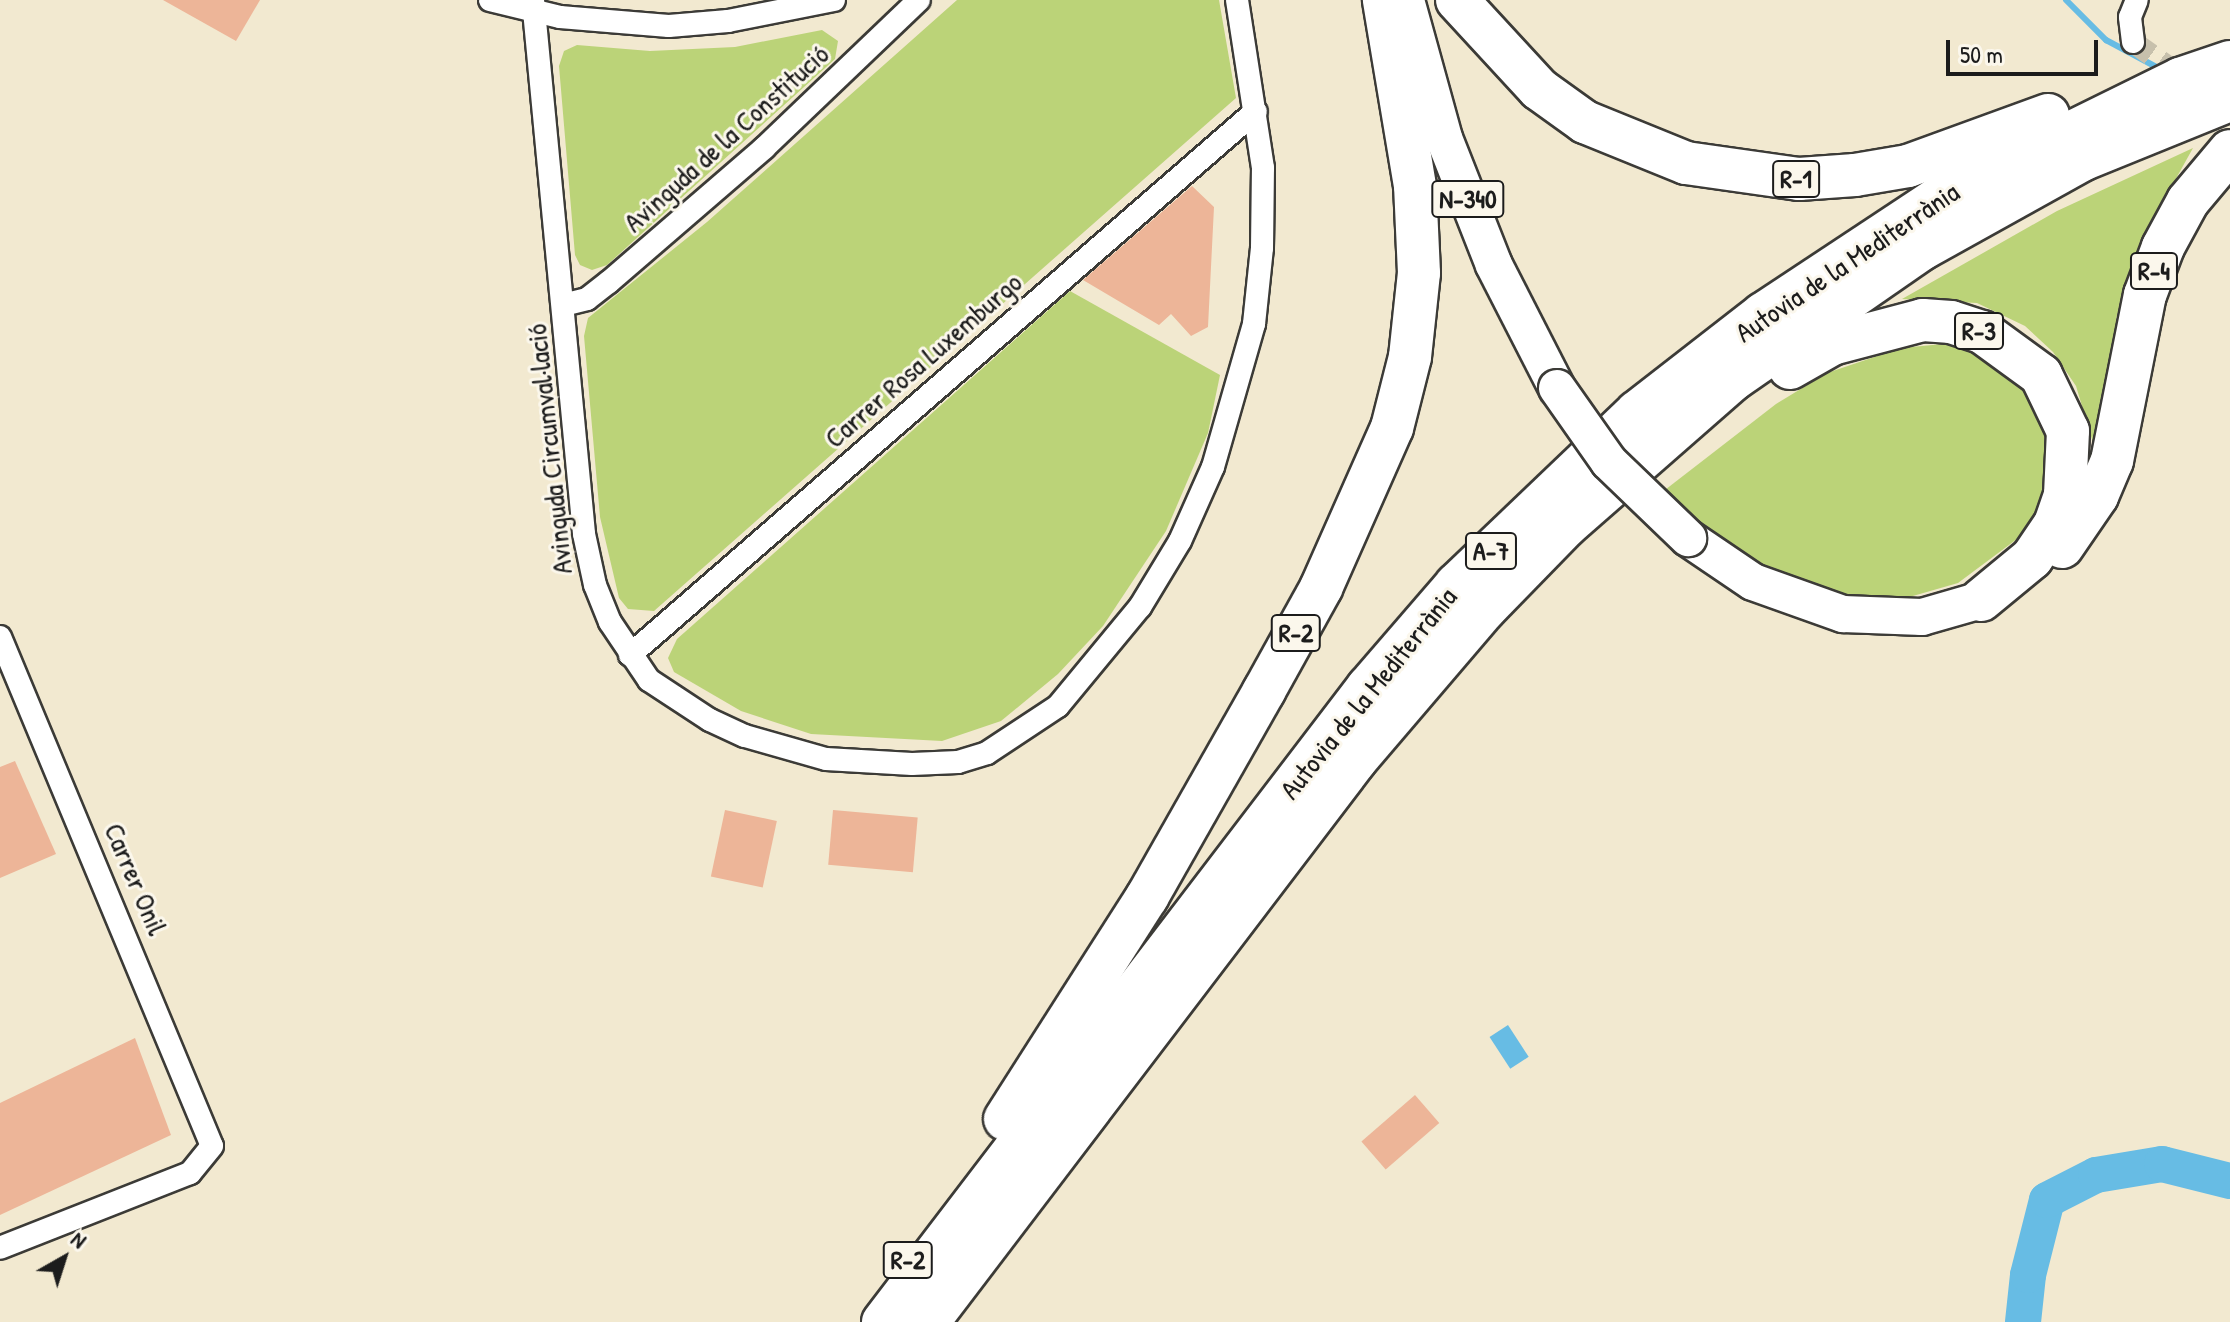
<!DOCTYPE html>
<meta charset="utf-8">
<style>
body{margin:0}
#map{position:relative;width:2230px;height:1322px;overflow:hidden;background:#f2e9d0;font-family:"Patrick Hand",sans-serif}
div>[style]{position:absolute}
.green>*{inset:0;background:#bbd378}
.water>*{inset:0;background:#67bce4;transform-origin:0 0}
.stream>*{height:6px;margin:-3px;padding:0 3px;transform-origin:3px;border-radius:3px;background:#67bce4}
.river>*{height:36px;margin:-18px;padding:0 18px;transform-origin:18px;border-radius:18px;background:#67bce4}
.building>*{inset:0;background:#edb598;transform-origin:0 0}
.street-tunnel>*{height:22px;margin-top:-11px;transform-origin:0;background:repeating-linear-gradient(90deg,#c7c0ac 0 22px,transparent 0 33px)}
.roads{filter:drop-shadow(2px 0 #3c3b37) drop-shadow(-2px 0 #3c3b37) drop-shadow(0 2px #3c3b37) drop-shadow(0 -2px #3c3b37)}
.street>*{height:22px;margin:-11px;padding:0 11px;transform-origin:11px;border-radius:11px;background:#fff}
.primary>*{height:36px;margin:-18px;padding:0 18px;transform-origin:18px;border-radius:18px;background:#fff}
.highway>*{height:42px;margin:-21px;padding:0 21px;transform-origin:21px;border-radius:21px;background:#fff}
.bridges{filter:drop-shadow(2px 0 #3c3b37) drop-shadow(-2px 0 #3c3b37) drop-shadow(0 2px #3c3b37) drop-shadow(0 -2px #3c3b37)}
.primary-bridge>*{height:36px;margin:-18px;padding:0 18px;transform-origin:18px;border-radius:18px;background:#fff}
span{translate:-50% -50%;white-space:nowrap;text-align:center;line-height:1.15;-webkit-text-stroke:6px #fbf7ec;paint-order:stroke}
.shield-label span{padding:2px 6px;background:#fbf7ec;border:2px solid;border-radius:6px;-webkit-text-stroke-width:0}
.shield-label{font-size:26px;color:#1c1c1c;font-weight:700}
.street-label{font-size:28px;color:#1c1c1c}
.north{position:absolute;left:24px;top:1218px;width:80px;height:80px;-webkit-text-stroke:6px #fbf7ec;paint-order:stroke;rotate:39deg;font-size:22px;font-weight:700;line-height:32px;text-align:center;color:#1c1c1c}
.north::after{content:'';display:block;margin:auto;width:28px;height:36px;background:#1c1c1c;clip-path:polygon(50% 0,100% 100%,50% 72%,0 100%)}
.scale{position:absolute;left:1946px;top:40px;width:152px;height:36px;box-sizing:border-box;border:4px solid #1c1c1c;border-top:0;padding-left:10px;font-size:24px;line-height:28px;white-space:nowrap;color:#1c1c1c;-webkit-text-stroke:6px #fbf7ec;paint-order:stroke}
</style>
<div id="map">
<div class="green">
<i style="clip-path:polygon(957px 0,1219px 0,1236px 98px,654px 611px,628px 609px,619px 598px,600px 517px,584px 336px,588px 318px,707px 222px)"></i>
<i style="clip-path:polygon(822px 30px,838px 41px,835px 59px,607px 265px,592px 270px,580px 265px,575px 255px,559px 66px,564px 51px,577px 45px,650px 51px,735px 47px)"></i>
<i style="clip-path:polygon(2193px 148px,2144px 236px,2124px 292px,2116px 319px,2127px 329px,2094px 446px,2076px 386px,2053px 352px,2025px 326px,1977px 303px,1902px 299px,2057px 211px)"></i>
<i style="clip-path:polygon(1070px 291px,1220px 375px,1208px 433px,1166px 531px,1103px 626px,1058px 674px,1001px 721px,942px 741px,811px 734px,741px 711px,674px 672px,668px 658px,677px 639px)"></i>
<i style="clip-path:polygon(1943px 344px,1977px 351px,2020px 380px,2046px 426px,2050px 464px,2043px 501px,2025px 533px,1958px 583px,1892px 602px,1823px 598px,1725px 549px,1661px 493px,1776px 404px,1827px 373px,1901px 348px)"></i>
</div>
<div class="water">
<i style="left:1508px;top:1025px;width:38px;height:22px;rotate:57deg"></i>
</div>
<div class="stream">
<i style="left:2066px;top:0;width:57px;rotate:45deg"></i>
<i style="left:2106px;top:40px;width:64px;rotate:28.2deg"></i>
</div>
<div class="river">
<i style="left:2023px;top:1322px;width:47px;rotate:-83.9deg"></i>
<i style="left:2028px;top:1275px;width:77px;rotate:-75.8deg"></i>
<i style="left:2047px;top:1200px;width:55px;rotate:-27deg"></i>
<i style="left:2096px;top:1175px;width:67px;rotate:-9.5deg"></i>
<i style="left:2162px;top:1164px;width:70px;rotate:14deg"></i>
</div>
<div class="building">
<i style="clip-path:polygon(163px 0,260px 0,236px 41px)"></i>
<i style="clip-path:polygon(1192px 186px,1214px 207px,1208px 327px,1191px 336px,1171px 314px,1159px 325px,1083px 280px)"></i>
<i style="clip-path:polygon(15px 761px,56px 854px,0 878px,0 767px)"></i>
<i style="left:725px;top:810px;width:53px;height:68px;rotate:12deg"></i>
<i style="left:833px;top:810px;width:85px;height:55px;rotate:5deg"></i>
<i style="clip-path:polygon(135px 1038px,171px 1135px,0 1215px,0 1103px)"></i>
<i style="left:1415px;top:1095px;width:37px;height:71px;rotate:49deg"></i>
</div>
<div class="street-tunnel">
<i style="left:2133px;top:42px;width:62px;rotate:35.2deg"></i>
</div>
<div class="roads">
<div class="street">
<i style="left:490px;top:0;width:72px;rotate:13.7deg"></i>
<i style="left:560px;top:17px;width:109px;rotate:4.7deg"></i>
<i style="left:669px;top:26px;width:59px;rotate:-4.8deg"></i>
<i style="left:728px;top:21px;width:108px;rotate:-11.2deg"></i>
<i style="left:533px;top:0;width:536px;rotate:84.54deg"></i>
<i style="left:584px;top:534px;width:52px;rotate:77.8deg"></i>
<i style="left:595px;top:585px;width:40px;rotate:68deg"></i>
<i style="left:610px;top:622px;width:70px;rotate:56.1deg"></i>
<i style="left:649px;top:680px;width:73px;rotate:33.3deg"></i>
<i style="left:710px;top:720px;width:38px;rotate:25deg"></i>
<i style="left:745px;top:736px;width:84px;rotate:15.9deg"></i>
<i style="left:826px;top:759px;width:86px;rotate:3.3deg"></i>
<i style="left:912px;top:764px;width:46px;rotate:-2.5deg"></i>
<i style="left:958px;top:762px;width:30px;rotate:-17deg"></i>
<i style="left:987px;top:753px;width:85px;rotate:-33.5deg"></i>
<i style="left:1058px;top:706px;width:129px;rotate:-50.4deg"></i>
<i style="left:1140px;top:607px;width:77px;rotate:-58.8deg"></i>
<i style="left:1180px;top:541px;width:81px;rotate:-66deg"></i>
<i style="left:1213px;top:467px;width:149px;rotate:-74deg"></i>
<i style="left:1254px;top:324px;width:76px;rotate:-84deg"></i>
<i style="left:1262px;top:248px;width:80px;rotate:-89.3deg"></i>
<i style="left:1263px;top:168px;width:170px;rotate:-98.8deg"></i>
<i style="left:2133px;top:42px;width:25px;rotate:-97deg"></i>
<i style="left:2130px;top:17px;width:18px;rotate:-68deg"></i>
<i style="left:563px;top:305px;width:25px;rotate:-14deg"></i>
<i style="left:587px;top:299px;width:28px;rotate:-38deg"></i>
<i style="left:609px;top:282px;width:205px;rotate:-40.8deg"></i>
<i style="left:764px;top:148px;width:214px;rotate:-43.7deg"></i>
<i style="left:0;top:637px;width:551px;rotate:67.39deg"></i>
<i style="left:212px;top:1146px;width:35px;rotate:129deg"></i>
<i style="left:190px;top:1173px;width:204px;rotate:158.5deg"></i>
<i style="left:630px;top:655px;width:829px;rotate:-40.99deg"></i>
</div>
<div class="primary">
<i style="left:1406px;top:0;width:143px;rotate:74.6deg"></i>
<i style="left:1444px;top:138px;width:136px;rotate:68.5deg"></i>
<i style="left:1494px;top:265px;width:138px;rotate:62.9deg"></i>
<i style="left:1688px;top:538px;width:78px;rotate:34.1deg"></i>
<i style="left:1753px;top:582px;width:96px;rotate:19.6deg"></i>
<i style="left:1843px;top:614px;width:79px;rotate:2.2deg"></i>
<i style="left:1922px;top:617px;width:61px;rotate:-16.1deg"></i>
</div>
<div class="highway">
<i style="left:1457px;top:0;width:121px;rotate:47.3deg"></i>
<i style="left:1539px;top:89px;width:57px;rotate:35.7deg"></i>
<i style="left:1585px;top:122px;width:109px;rotate:22.1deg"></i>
<i style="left:1686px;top:163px;width:114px;rotate:8.1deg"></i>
<i style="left:1799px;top:179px;width:56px;rotate:-4.1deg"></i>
<i style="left:1855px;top:175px;width:54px;rotate:-9.6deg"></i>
<i style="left:1908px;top:166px;width:149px;rotate:-20deg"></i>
<i style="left:1790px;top:368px;width:48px;rotate:-29.7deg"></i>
<i style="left:1832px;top:344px;width:94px;rotate:-14.8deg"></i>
<i style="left:1923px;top:320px;width:28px;rotate:4deg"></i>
<i style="left:1951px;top:322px;width:33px;rotate:18deg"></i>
<i style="left:1982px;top:332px;width:73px;rotate:36.1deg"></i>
<i style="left:2041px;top:375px;width:62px;rotate:64.3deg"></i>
<i style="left:2068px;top:431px;width:64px;rotate:92.7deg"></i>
<i style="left:2065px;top:495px;width:31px;rotate:109deg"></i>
<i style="left:2055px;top:524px;width:41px;rotate:124.1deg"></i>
<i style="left:2032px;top:558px;width:66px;rotate:140.5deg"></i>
<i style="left:2062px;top:547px;width:62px;rotate:-55.5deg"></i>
<i style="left:2097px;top:496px;width:38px;rotate:-67deg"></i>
<i style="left:2112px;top:461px;width:169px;rotate:-78.8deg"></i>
<i style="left:2145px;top:295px;width:51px;rotate:-69.4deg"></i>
<i style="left:2163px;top:247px;width:52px;rotate:-61.5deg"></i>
<i style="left:2188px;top:201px;width:65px;rotate:-50deg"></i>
<i style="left:1005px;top:1119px;width:264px;rotate:-57.4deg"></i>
<i style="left:1147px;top:897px;width:237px;rotate:-60.4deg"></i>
<i style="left:1264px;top:691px;width:118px;rotate:-61deg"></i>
<i style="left:1321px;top:588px;width:175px;rotate:-66.1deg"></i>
<i style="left:1392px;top:428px;width:73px;rotate:-75.8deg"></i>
<i style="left:1410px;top:357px;width:84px;rotate:-83.9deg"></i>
<i style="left:1419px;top:273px;width:87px;rotate:-92.6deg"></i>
<i style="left:1415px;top:186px;width:189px;rotate:-99.5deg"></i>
<i style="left:883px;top:1322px;width:799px;rotate:-52.63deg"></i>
<i style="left:1368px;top:687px;width:135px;rotate:-49.2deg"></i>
<i style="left:1456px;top:585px;width:250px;rotate:-43.7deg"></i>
<i style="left:1637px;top:412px;width:160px;rotate:-37.9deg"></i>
<i style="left:1763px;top:314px;width:210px;rotate:-33.5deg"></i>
<i style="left:1938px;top:198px;width:270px;rotate:-26.2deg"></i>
<i style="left:2180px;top:79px;width:53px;rotate:-18.8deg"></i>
<i style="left:928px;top:1322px;width:706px;rotate:-52.71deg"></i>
<i style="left:1356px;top:760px;width:200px;rotate:-49.5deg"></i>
<i style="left:1486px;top:608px;width:116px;rotate:-45.7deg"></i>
<i style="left:1567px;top:525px;width:222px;rotate:-41.2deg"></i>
<i style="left:1734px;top:379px;width:229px;rotate:-34.7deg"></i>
<i style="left:1922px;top:249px;width:183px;rotate:-29.1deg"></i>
<i style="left:2082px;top:160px;width:160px;rotate:-22.1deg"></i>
</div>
</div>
<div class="bridges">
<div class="primary-bridge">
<i style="left:1557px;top:388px;width:90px;rotate:54.9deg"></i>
<i style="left:1609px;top:462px;width:110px;rotate:43.9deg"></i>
</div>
</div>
<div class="shield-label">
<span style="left:1796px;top:179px">R-1</span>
<span style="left:1468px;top:199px">N-340</span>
<span style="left:2154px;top:271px">R-4</span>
<span style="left:1979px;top:331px">R-3</span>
<span style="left:1491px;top:551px">A-7</span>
<span style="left:1296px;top:633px">R-2</span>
<span style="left:908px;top:1260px">R-2</span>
</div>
<div class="street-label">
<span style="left:726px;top:138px;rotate:-42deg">Avinguda de la Constitució</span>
<span style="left:1847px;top:262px;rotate:-34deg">Autovia de la Mediterrània</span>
<span style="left:923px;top:360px;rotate:-41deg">Carrer Rosa Luxemburgo</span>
<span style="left:549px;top:449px;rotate:-96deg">Avinguda Circumval·lació</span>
<span style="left:1368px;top:693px;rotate:-51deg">Autovia de la Mediterrània</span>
<span style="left:136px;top:879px;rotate:67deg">Carrer Onil</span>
</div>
<div class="north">N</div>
<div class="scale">50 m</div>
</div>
